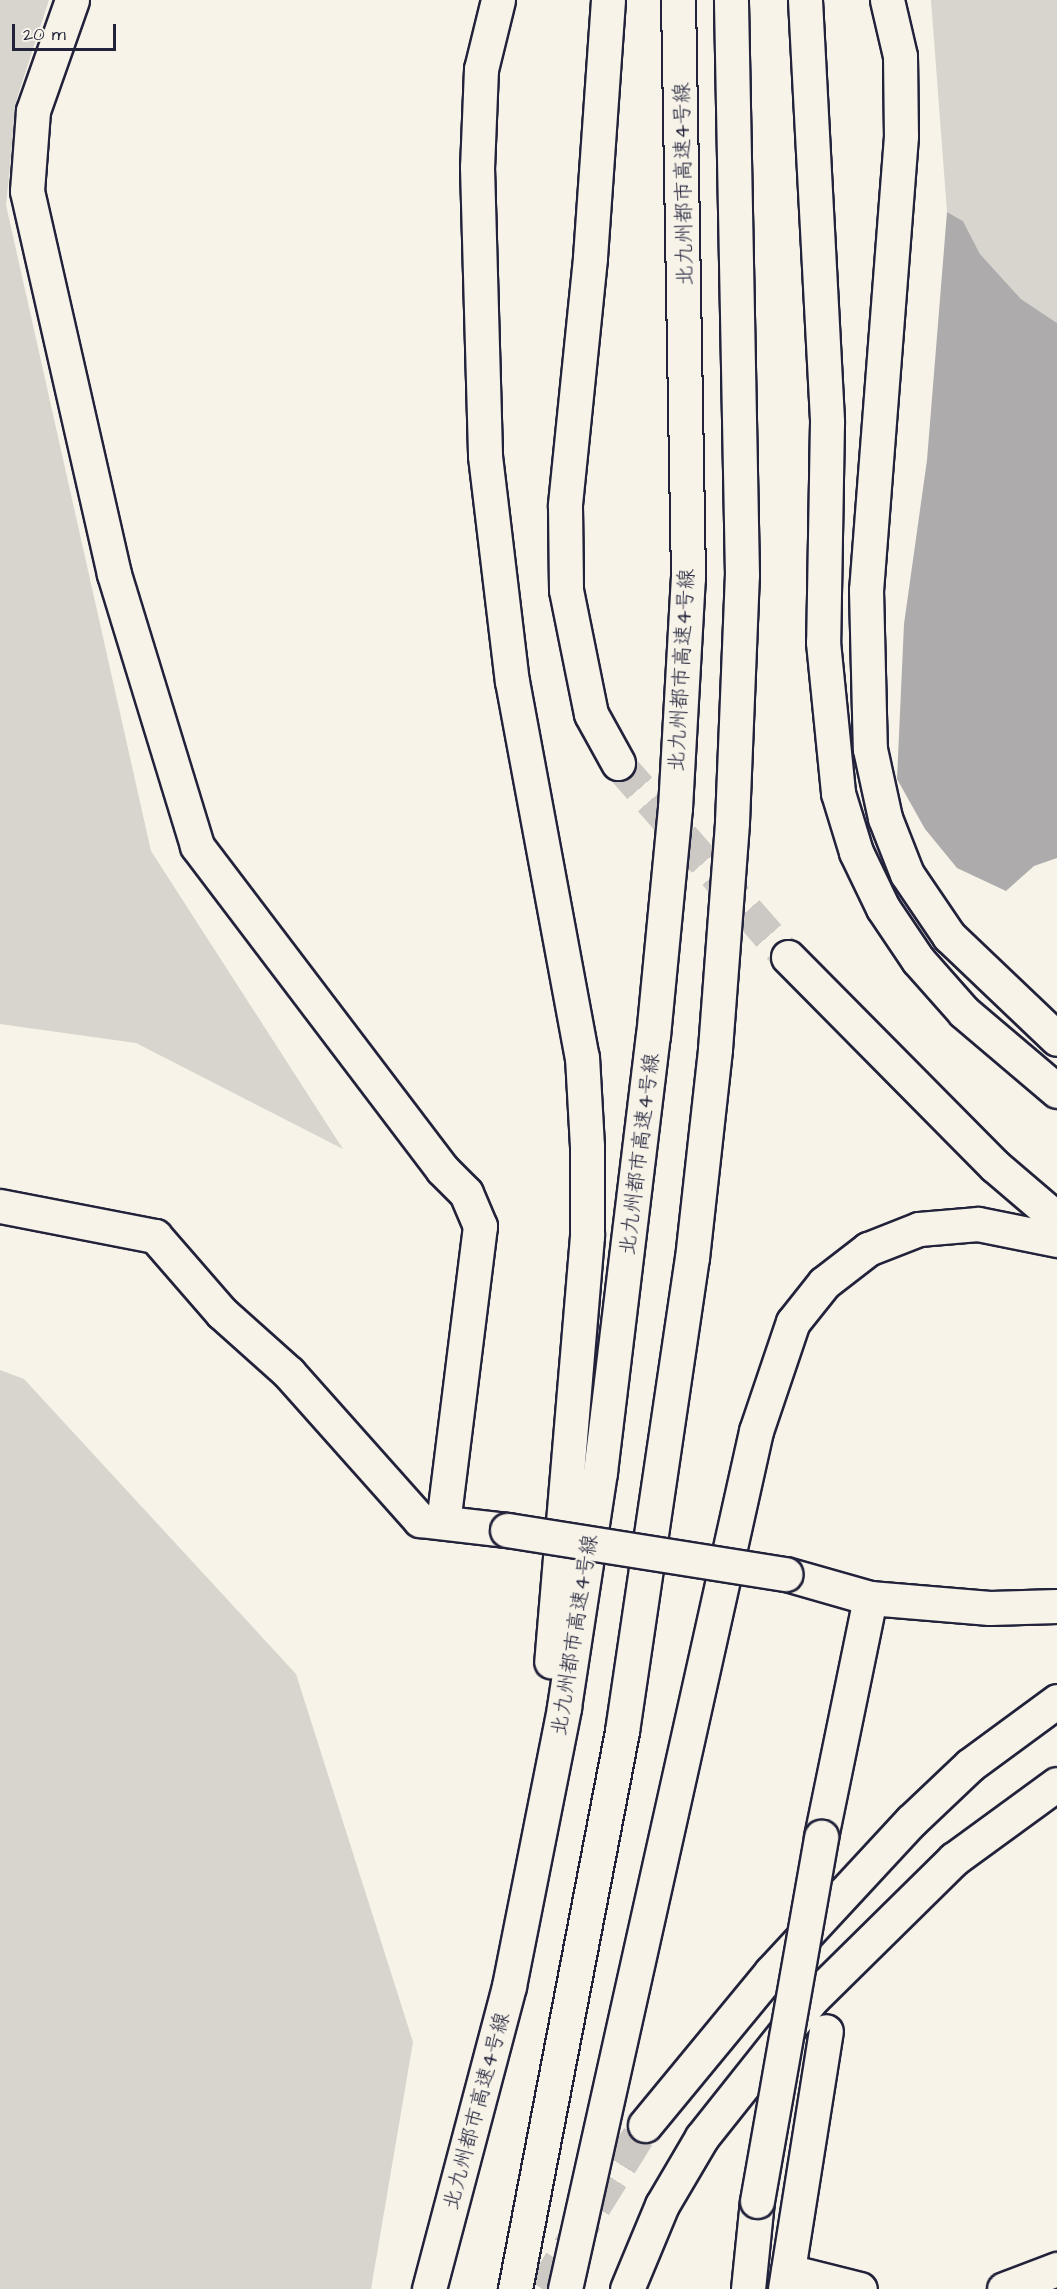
<!DOCTYPE html>
<meta charset="utf-8">
<style>
body{margin:0}
#map{position:relative;width:1057px;height:2289px;overflow:hidden;background:#f7f3e8;font-family:"Architects Daughter","Klee One",sans-serif}
div>[style]{position:absolute}
.green>*{inset:0;background:#d8d5cf}
.water>*{inset:0;background:#aeabad}
.highway-tunnel>*{height:33px;margin-top:-16.5px;transform-origin:0;background:repeating-linear-gradient(90deg,#ccc9c5 0 33px,transparent 0 49px)}
.roads{filter:drop-shadow(2px 0 #22223b) drop-shadow(-2px 0 #22223b) drop-shadow(0 2px #22223b) drop-shadow(0 -2px #22223b)}
.minor>*{height:33px;margin:-16.5px;padding:0 16.5px;transform-origin:16.5px;border-radius:16.5px;background:#f7f3e8}
.highway>*{height:33px;margin:-16.5px;padding:0 16.5px;transform-origin:16.5px;border-radius:16.5px;background:#f7f3e8}
.bridges{filter:drop-shadow(2px 0 #22223b) drop-shadow(-2px 0 #22223b) drop-shadow(0 2px #22223b) drop-shadow(0 -2px #22223b)}
.minor-bridge>*{height:33px;margin:-16.5px;padding:0 16.5px;transform-origin:16.5px;border-radius:16.5px;background:#f7f3e8}
span{translate:-50% -50%;white-space:nowrap;text-align:center;line-height:1.15;-webkit-text-stroke:4.5px #f7f3e8;paint-order:stroke}
.street-label{font-size:21px;color:#22223b}
.scale{position:absolute;left:12px;top:24px;width:104px;height:27px;box-sizing:border-box;border:3px solid #22223b;border-top:0;padding-left:8px;font-size:18px;line-height:21px;white-space:nowrap;color:#22223b;-webkit-text-stroke:4px #f7f3e8;paint-order:stroke}
</style>
<div id="map">
<div class="green">
<i style="clip-path:polygon(0 0,49px 0,17px 98px,6px 205px,151px 851px,343px 1149px,136px 1043px,0 1024px)"></i>
<i style="clip-path:polygon(931px 0,1057px 0,1057px 323px,1021px 299px,980px 254px,963px 221px,947px 212px)"></i>
<i style="clip-path:polygon(0 1370px,24px 1379px,296px 1674px,413px 2042px,371px 2289px,0 2289px)"></i>
</div>
<div class="water">
<i style="clip-path:polygon(947px 212px,963px 221px,980px 254px,1021px 299px,1057px 323px,1057px 858px,1034px 866px,1006px 891px,957px 868px,925px 829px,897px 779px,904px 624px,927px 460px)"></i>
</div>
<div class="highway-tunnel">
<i style="left:618px;top:763px;width:258px;rotate:48.8deg"></i>
<i style="left:543px;top:2289px;width:193px;rotate:-58.1deg"></i>
</div>
<div class="roads">
<div class="minor">
<i style="left:72px;top:0;width:118px;rotate:109.4deg"></i>
<i style="left:33px;top:111px;width:80px;rotate:94.3deg"></i>
<i style="left:27px;top:191px;width:393px;rotate:77.2deg"></i>
<i style="left:114px;top:574px;width:284px;rotate:73deg"></i>
<i style="left:197px;top:846px;width:405px;rotate:52.8deg"></i>
<i style="left:442px;top:1169px;width:34px;rotate:45deg"></i>
<i style="left:466px;top:1193px;width:36px;rotate:67deg"></i>
<i style="left:480px;top:1226px;width:298px;rotate:97.1deg"></i>
<i style="left:0;top:1206px;width:158px;rotate:11deg"></i>
<i style="left:155px;top:1236px;width:102px;rotate:49deg"></i>
<i style="left:222px;top:1313px;width:90px;rotate:41.8deg"></i>
<i style="left:289px;top:1373px;width:197px;rotate:48.3deg"></i>
<i style="left:420px;top:1520px;width:88px;rotate:6.6deg"></i>
<i style="left:786px;top:1574px;width:87px;rotate:15.9deg"></i>
<i style="left:870px;top:1598px;width:120px;rotate:4.8deg"></i>
<i style="left:990px;top:1608px;width:67px;rotate:-1.7deg"></i>
<i style="left:821px;top:1837px;width:244px;rotate:-78.4deg"></i>
<i style="left:788px;top:2271px;width:74px;rotate:14deg"></i>
<i style="left:748px;top:2289px;width:88px;rotate:-84.2deg"></i>
<i style="left:785px;top:2289px;width:261px;rotate:-81deg"></i>
<i style="left:1004px;top:2289px;width:57px;rotate:-20.7deg"></i>
</div>
<div class="highway">
<i style="left:498px;top:0;width:71px;rotate:103.8deg"></i>
<i style="left:481px;top:69px;width:98px;rotate:92.3deg"></i>
<i style="left:477px;top:167px;width:289px;rotate:88.4deg"></i>
<i style="left:485px;top:456px;width:227px;rotate:83.2deg"></i>
<i style="left:512px;top:681px;width:382px;rotate:79.5deg"></i>
<i style="left:582px;top:1057px;width:89px;rotate:86.8deg"></i>
<i style="left:587px;top:1146px;width:90px;rotate:90deg"></i>
<i style="left:587px;top:1236px;width:427px;rotate:94.8deg"></i>
<i style="left:608px;top:0;width:259px;rotate:94deg"></i>
<i style="left:590px;top:258px;width:249px;rotate:95.8deg"></i>
<i style="left:565px;top:506px;width:84px;rotate:89.3deg"></i>
<i style="left:566px;top:590px;width:126px;rotate:78.6deg"></i>
<i style="left:591px;top:714px;width:56px;rotate:61.1deg"></i>
<i style="left:805px;top:0;width:423px;rotate:87deg"></i>
<i style="left:827px;top:422px;width:220px;rotate:91deg"></i>
<i style="left:823px;top:642px;width:152px;rotate:84.3deg"></i>
<i style="left:838px;top:793px;width:62px;rotate:73deg"></i>
<i style="left:856px;top:852px;width:62px;rotate:64.3deg"></i>
<i style="left:883px;top:908px;width:63px;rotate:56.1deg"></i>
<i style="left:918px;top:960px;width:69px;rotate:48.5deg"></i>
<i style="left:964px;top:1012px;width:122px;rotate:40.3deg"></i>
<i style="left:887px;top:0;width:57px;rotate:76.9deg"></i>
<i style="left:900px;top:56px;width:80px;rotate:89.3deg"></i>
<i style="left:901px;top:136px;width:455px;rotate:94.4deg"></i>
<i style="left:866px;top:590px;width:159px;rotate:88.6deg"></i>
<i style="left:870px;top:749px;width:71px;rotate:77.7deg"></i>
<i style="left:885px;top:818px;width:60px;rotate:68.6deg"></i>
<i style="left:907px;top:874px;width:75px;rotate:55.9deg"></i>
<i style="left:949px;top:936px;width:149px;rotate:43.6deg"></i>
<i style="left:788px;top:957px;width:294px;rotate:45.3deg"></i>
<i style="left:995px;top:1166px;width:82px;rotate:40.5deg"></i>
<i style="left:645px;top:2125px;width:198px;rotate:-50.5deg"></i>
<i style="left:771px;top:1972px;width:206px;rotate:-47.2deg"></i>
<i style="left:911px;top:1821px;width:81px;rotate:-43.5deg"></i>
<i style="left:970px;top:1765px;width:108px;rotate:-36.3deg"></i>
<i style="left:429px;top:2289px;width:313px;rotate:-75.2deg"></i>
<i style="left:509px;top:1986px;width:284px;rotate:-78.8deg"></i>
<i style="left:564px;top:1707px;width:238px;rotate:-81.3deg"></i>
<i style="left:600px;top:1472px;width:439px;rotate:-83.1deg"></i>
<i style="left:653px;top:1036px;width:229px;rotate:-84.5deg"></i>
<i style="left:675px;top:808px;width:230px;rotate:-86.8deg"></i>
<i style="left:688px;top:578px;width:578px;rotate:-90.99deg"></i>
<i style="left:515px;top:2289px;width:568px;rotate:-79.14deg"></i>
<i style="left:622px;top:1731px;width:478px;rotate:-81.6deg"></i>
<i style="left:692px;top:1258px;width:210px;rotate:-83.7deg"></i>
<i style="left:715px;top:1049px;width:228px;rotate:-85.7deg"></i>
<i style="left:732px;top:822px;width:247px;rotate:-87.7deg"></i>
<i style="left:742px;top:575px;width:575px;rotate:-91.1deg"></i>
<i style="left:565px;top:2289px;width:879px;rotate:-77.45deg"></i>
<i style="left:756px;top:1431px;width:115px;rotate:-71.3deg"></i>
<i style="left:793px;top:1322px;width:50px;rotate:-51.5deg"></i>
<i style="left:824px;top:1283px;width:56px;rotate:-37.7deg"></i>
<i style="left:868px;top:1249px;width:55px;rotate:-21.4deg"></i>
<i style="left:919px;top:1229px;width:59px;rotate:-4.8deg"></i>
<i style="left:978px;top:1224px;width:81px;rotate:11.4deg"></i>
<i style="left:627px;top:2289px;width:91px;rotate:-67.4deg"></i>
<i style="left:662px;top:2205px;width:79px;rotate:-59.5deg"></i>
<i style="left:702px;top:2137px;width:175px;rotate:-51.5deg"></i>
<i style="left:811px;top:2000px;width:201px;rotate:-44.6deg"></i>
<i style="left:954px;top:1859px;width:127px;rotate:-36.1deg"></i>
</div>
</div>
<div class="bridges">
<div class="minor-bridge">
<i style="left:507px;top:1530px;width:282px;rotate:9deg"></i>
<i style="left:757px;top:2201px;width:370px;rotate:-80deg"></i>
</div>
</div>
<div class="street-label">
<span style="left:684px;top:184px;rotate:-91deg">北九州都市高速4号線</span>
<span style="left:682px;top:670px;rotate:-87deg">北九州都市高速4号線</span>
<span style="left:640px;top:1154px;rotate:-83deg">北九州都市高速4号線</span>
<span style="left:575px;top:1635px;rotate:-81deg">北九州都市高速4号線</span>
<span style="left:477px;top:2111px;rotate:-75deg">北九州都市高速4号線</span>
</div>
<div class="scale">20 m</div>
</div>
